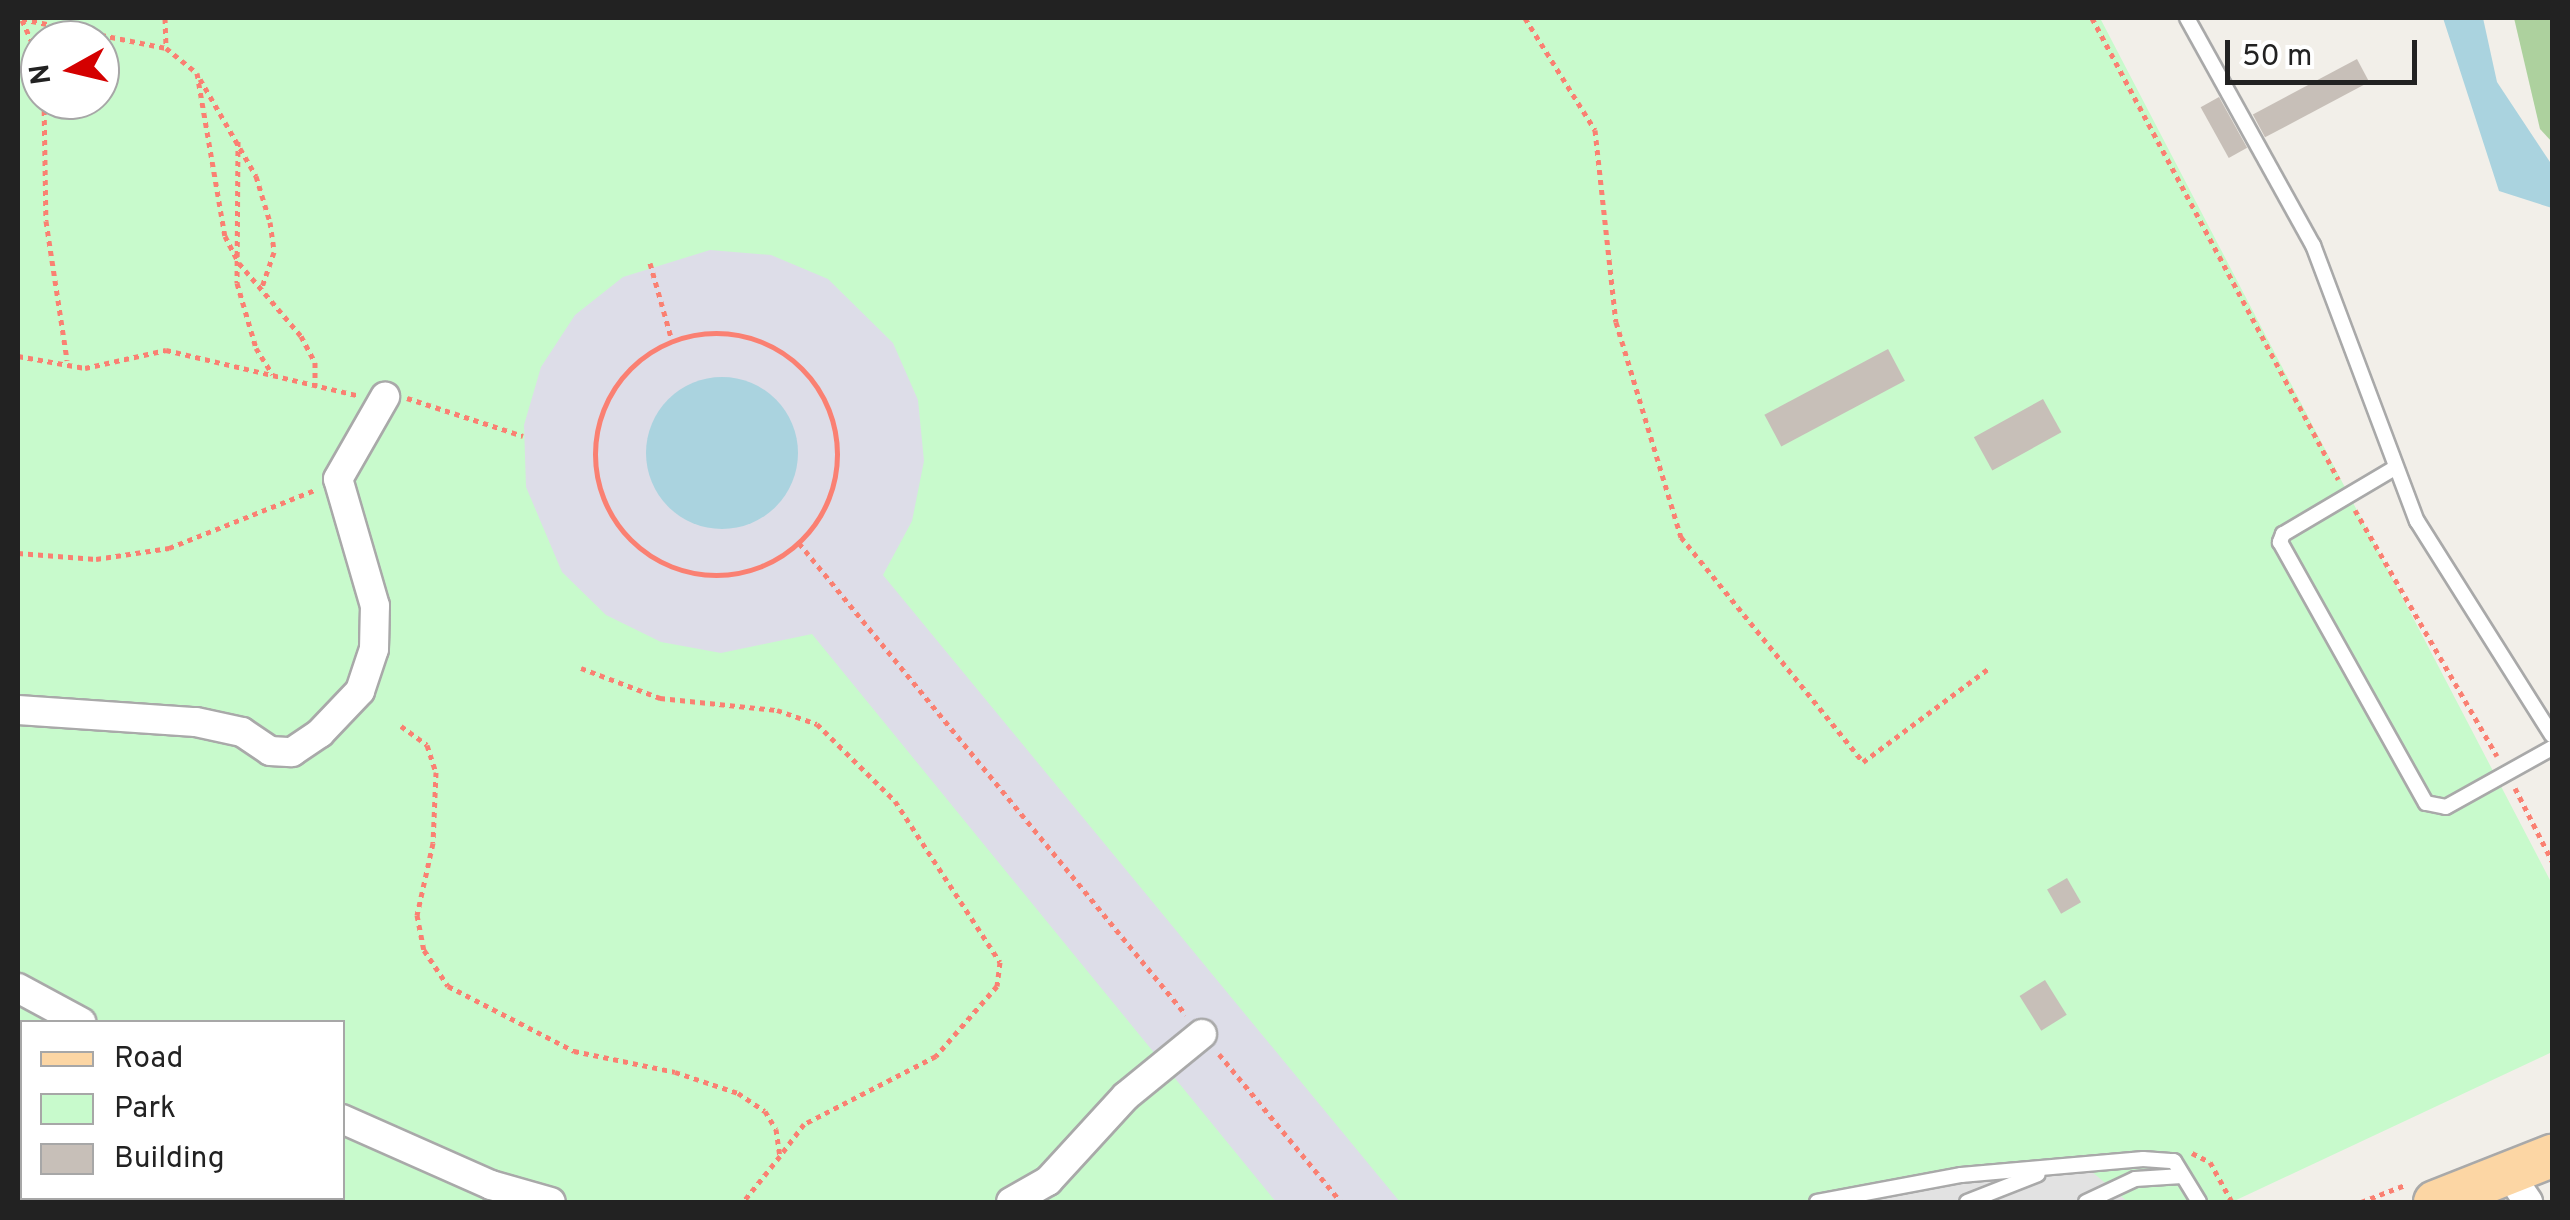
<!DOCTYPE html>
<style>
body{margin:0}
#map{position:relative;width:2570px;height:1220px;overflow:hidden;background:#f2efe9;font-family:Overpass,sans-serif}
div>[style]{position:absolute}
.forest>*{inset:0;background:#add19e}
.park>*{inset:0;background:#c8facc}
.parking>*{inset:0;background:#e2e2e2}
.plaza>*{inset:0;background:#dddde8}
.water>*{inset:0;background:#aad3df}
.round{border-radius:50%}
.building>*{inset:0;background:#c7bfb8;transform-origin:0 0}
.path>*{height:5px;margin-top:-2.5px;transform-origin:0;background:repeating-linear-gradient(90deg,#fa8072 0 5px,transparent 0 10px)}
.path>.ring{margin:-2.5px;padding:0;box-sizing:content-box;background:none;border:5px solid #fa8072;border-radius:50%}
.roads{filter:drop-shadow(2px 0 #a9a9a9) drop-shadow(-2px 0 #a9a9a9) drop-shadow(0 2px #a9a9a9) drop-shadow(0 -2px #a9a9a9)}
.service>*{height:14px;margin:-7px;padding:0 7px;transform-origin:7px;border-radius:7px;background:#fff}
.minor>*{height:28px;margin:-14px;padding:0 14px;transform-origin:14px;border-radius:14px;background:#fff}
.primary>*{height:42px;margin:-21px;padding:0 21px;transform-origin:21px;border-radius:21px;background:#fcd6a4}
span{translate:-50% -50%;white-space:nowrap;text-align:center;line-height:1.15;-webkit-text-stroke:8px #fff;paint-order:stroke}
.frame{position:absolute;inset:0;border:20px solid #222;pointer-events:none}
.legend{position:absolute;left:20px;top:1020px;width:325px;height:180px;box-sizing:border-box;background:#fff;border:2px solid #a7a7a7;margin:0;padding:12px 18px;list-style:none;font-size:30px;color:#222}
.legend li{display:flex;align-items:center;gap:20px;height:50px}
.legend b{width:50px;border:2px solid #a7a7a7}
.north{position:absolute;left:20px;top:20px;width:100px;height:100px;box-sizing:border-box;background:#fff;border:2px solid #a7a7a7;border-radius:50%;rotate:262deg;font-size:28px;font-weight:700;line-height:40px;text-align:center;color:#222}
.north::after{content:'';display:block;margin:auto;width:35px;height:45px;background:#d40000;clip-path:polygon(50% 0,100% 100%,50% 72%,0 100%)}
.scale{position:absolute;left:2225px;top:40px;width:192px;height:45px;box-sizing:border-box;border:5px solid #222;border-top:0;padding-left:12px;font-size:30px;line-height:35px;white-space:nowrap;color:#222;-webkit-text-stroke:8px #fff;paint-order:stroke}
</style>
<div id="map">
<div class="forest">
<i style="clip-path:polygon(2514px 18px,2552px 18px,2552px 142px,2540px 129px)"></i>
</div>
<div class="park">
<i style="clip-path:polygon(evenodd,18px 18px,2100px 18px,2552px 884px,2552px 1052px,2232px 1202px,18px 1202px,18px 18px,40px 40px,100px 40px,100px 100px,40px 100px,40px 40px,18px 18px,22px 1022px,342px 1022px,342px 1198px,22px 1198px,22px 1022px)"></i>
</div>
<div class="parking">
<i style="clip-path:polygon(2079px 1161px,2128px 1202px,1861px 1202px,1953px 1179px)"></i>
</div>
<div class="plaza">
<i style="clip-path:polygon(710px 250px,771px 255px,828px 279px,893px 343px,918px 400px,924px 461px,912px 521px,883px 575px,1400px 1202px,1276px 1202px,812px 634px,721px 653px,661px 642px,606px 615px,562px 572px,526px 487px,524px 425px,541px 367px,575px 315px,623px 277px)"></i>
</div>
<div class="water">
<i style="clip-path:polygon(2443px 18px,2483px 18px,2497px 82px,2552px 165px,2552px 208px,2499px 191px)"></i>
<i class="round" style="left:646px;top:377px;width:152px;height:152px"></i>
</div>
<div class="building">
<i style="left:2357px;top:59px;width:26px;height:118px;rotate:62deg"></i>
<i style="left:2219px;top:97px;width:58px;height:21px;rotate:61deg"></i>
<i style="left:1888px;top:349px;width:36px;height:140px;rotate:62deg"></i>
<i style="left:2043px;top:399px;width:38px;height:79px;rotate:61deg"></i>
<i style="left:2067px;top:878px;width:28px;height:23px;rotate:60deg"></i>
<i style="left:2045px;top:980px;width:41px;height:30px;rotate:58deg"></i>
</div>
<div class="path">
<i style="left:165px;top:18px;width:30px;rotate:88deg"></i>
<i style="left:1525px;top:18px;width:132px;rotate:58deg"></i>
<i style="left:1595px;top:130px;width:193px;rotate:83.8deg"></i>
<i style="left:1616px;top:322px;width:225px;rotate:73.2deg"></i>
<i style="left:1681px;top:537px;width:289px;rotate:51deg"></i>
<i style="left:1863px;top:762px;width:157px;rotate:-36.7deg"></i>
<i style="left:2092px;top:18px;width:523px;rotate:61.91deg"></i>
<i style="left:22px;top:19px;width:147px;rotate:11.4deg"></i>
<i style="left:166px;top:48px;width:40px;rotate:39deg"></i>
<i style="left:197px;top:73px;width:165px;rotate:80.3deg"></i>
<i style="left:225px;top:236px;width:30px;rotate:63deg"></i>
<i style="left:239px;top:263px;width:96px;rotate:49.7deg"></i>
<i style="left:301px;top:336px;width:30px;rotate:62deg"></i>
<i style="left:315px;top:362px;width:24px;rotate:90deg"></i>
<i style="left:22px;top:20px;width:44px;rotate:65.8deg"></i>
<i style="left:200px;top:79px;width:112px;rotate:60deg"></i>
<i style="left:256px;top:176px;width:48px;rotate:73.1deg"></i>
<i style="left:270px;top:222px;width:30px;rotate:82deg"></i>
<i style="left:274px;top:252px;width:37px;rotate:109deg"></i>
<i style="left:44px;top:100px;width:121px;rotate:89.1deg"></i>
<i style="left:46px;top:221px;width:141px;rotate:81.4deg"></i>
<i style="left:238px;top:141px;width:142px;rotate:90.4deg"></i>
<i style="left:237px;top:283px;width:68px;rotate:73.7deg"></i>
<i style="left:256px;top:348px;width:31px;rotate:58deg"></i>
<i style="left:650px;top:263px;width:81px;rotate:74.2deg"></i>
<i class="ring" style="left:595px;top:333px;width:237px;height:237px"></i>
<i style="left:18px;top:356px;width:68px;rotate:10.2deg"></i>
<i style="left:85px;top:368px;width:83px;rotate:-12.5deg"></i>
<i style="left:166px;top:350px;width:196px;rotate:13.3deg"></i>
<i style="left:407px;top:398px;width:122px;rotate:18.1deg"></i>
<i style="left:2355px;top:510px;width:284px;rotate:60deg"></i>
<i style="left:799px;top:543px;width:610px;rotate:50.65deg"></i>
<i style="left:18px;top:553px;width:78px;rotate:4.4deg"></i>
<i style="left:96px;top:559px;width:74px;rotate:-8.6deg"></i>
<i style="left:169px;top:548px;width:159px;rotate:-21.7deg"></i>
<i style="left:581px;top:668px;width:85px;rotate:20.8deg"></i>
<i style="left:660px;top:698px;width:118px;rotate:5.9deg"></i>
<i style="left:777px;top:710px;width:42px;rotate:19.3deg"></i>
<i style="left:817px;top:724px;width:110px;rotate:44.6deg"></i>
<i style="left:895px;top:801px;width:192px;rotate:56.9deg"></i>
<i style="left:1000px;top:962px;width:24px;rotate:97deg"></i>
<i style="left:997px;top:986px;width:93px;rotate:131.1deg"></i>
<i style="left:936px;top:1056px;width:148px;rotate:152.7deg"></i>
<i style="left:804px;top:1124px;width:40px;rotate:127deg"></i>
<i style="left:401px;top:726px;width:32px;rotate:36deg"></i>
<i style="left:427px;top:745px;width:28px;rotate:72deg"></i>
<i style="left:436px;top:772px;width:71px;rotate:92.4deg"></i>
<i style="left:433px;top:843px;width:74px;rotate:102.5deg"></i>
<i style="left:417px;top:915px;width:36px;rotate:79deg"></i>
<i style="left:424px;top:950px;width:43px;rotate:56.3deg"></i>
<i style="left:448px;top:986px;width:142px;rotate:27.3deg"></i>
<i style="left:574px;top:1051px;width:103px;rotate:11.7deg"></i>
<i style="left:675px;top:1072px;width:66px;rotate:18.4deg"></i>
<i style="left:738px;top:1093px;width:32px;rotate:34deg"></i>
<i style="left:765px;top:1111px;width:21px;rotate:59deg"></i>
<i style="left:776px;top:1129px;width:27px;rotate:82deg"></i>
<i style="left:780px;top:1156px;width:59px;rotate:128.8deg"></i>
<i style="left:2515px;top:788px;width:82px;rotate:63.1deg"></i>
<i style="left:1219px;top:1054px;width:192px;rotate:50.5deg"></i>
<i style="left:2192px;top:1153px;width:20px;rotate:27deg"></i>
<i style="left:2210px;top:1162px;width:46px;rotate:61.2deg"></i>
<i style="left:2361px;top:1202px;width:47px;rotate:-21.1deg"></i>
</div>
<div class="roads">
<div class="service">
<i style="left:2187px;top:18px;width:260px;rotate:61deg"></i>
<i style="left:2313px;top:245px;width:295px;rotate:69.4deg"></i>
<i style="left:2417px;top:521px;width:253px;rotate:57.8deg"></i>
<i style="left:2393px;top:469px;width:128px;rotate:149.4deg"></i>
<i style="left:2283px;top:534px;width:9px;rotate:111deg"></i>
<i style="left:2280px;top:542px;width:299px;rotate:60.8deg"></i>
<i style="left:2426px;top:803px;width:20px;rotate:11deg"></i>
<i style="left:2446px;top:807px;width:121px;rotate:-29.1deg"></i>
<i style="left:1817px;top:1202px;width:147px;rotate:-10.6deg"></i>
<i style="left:1961px;top:1175px;width:183px;rotate:-5deg"></i>
<i style="left:2143px;top:1159px;width:31px;rotate:4deg"></i>
<i style="left:2174px;top:1161px;width:48px;rotate:58.6deg"></i>
<i style="left:1967px;top:1202px;width:76px;rotate:-21.5deg"></i>
<i style="left:2086px;top:1202px;width:54px;rotate:-25.1deg"></i>
<i style="left:2135px;top:1179px;width:47px;rotate:-3.7deg"></i>
</div>
<div class="minor">
<i style="left:18px;top:710px;width:178px;rotate:3.9deg"></i>
<i style="left:196px;top:722px;width:47px;rotate:12.3deg"></i>
<i style="left:242px;top:732px;width:34px;rotate:34deg"></i>
<i style="left:270px;top:751px;width:22px;rotate:3deg"></i>
<i style="left:292px;top:752px;width:34px;rotate:-34deg"></i>
<i style="left:320px;top:733px;width:58px;rotate:-46.4deg"></i>
<i style="left:360px;top:691px;width:44px;rotate:-71.6deg"></i>
<i style="left:374px;top:649px;width:43px;rotate:-88.7deg"></i>
<i style="left:375px;top:606px;width:132px;rotate:-106.2deg"></i>
<i style="left:338px;top:479px;width:95px;rotate:-60.2deg"></i>
<i style="left:18px;top:988px;width:72px;rotate:28.4deg"></i>
<i style="left:342px;top:1119px;width:163px;rotate:23.9deg"></i>
<i style="left:491px;top:1185px;width:62px;rotate:15.8deg"></i>
<i style="left:2508px;top:1172px;width:36px;rotate:56deg"></i>
<i style="left:1011px;top:1202px;width:43px;rotate:-29.6deg"></i>
<i style="left:1048px;top:1181px;width:115px;rotate:-47.5deg"></i>
<i style="left:1126px;top:1096px;width:98px;rotate:-39.2deg"></i>
</div>
<div class="primary">
<i style="left:2435px;top:1202px;width:126px;rotate:-21.5deg"></i>
</div>
</div>
<div class="frame"></div>
<ul class="legend">
<li><b style="height:12px;background:#fcd6a4"></b>Road</li>
<li><b style="height:28px;background:#c8facc"></b>Park</li>
<li><b style="height:28px;background:#c7bfb8"></b>Building</li>
</ul>
<div class="north">N</div>
<div class="scale">50 m</div>
</div>
